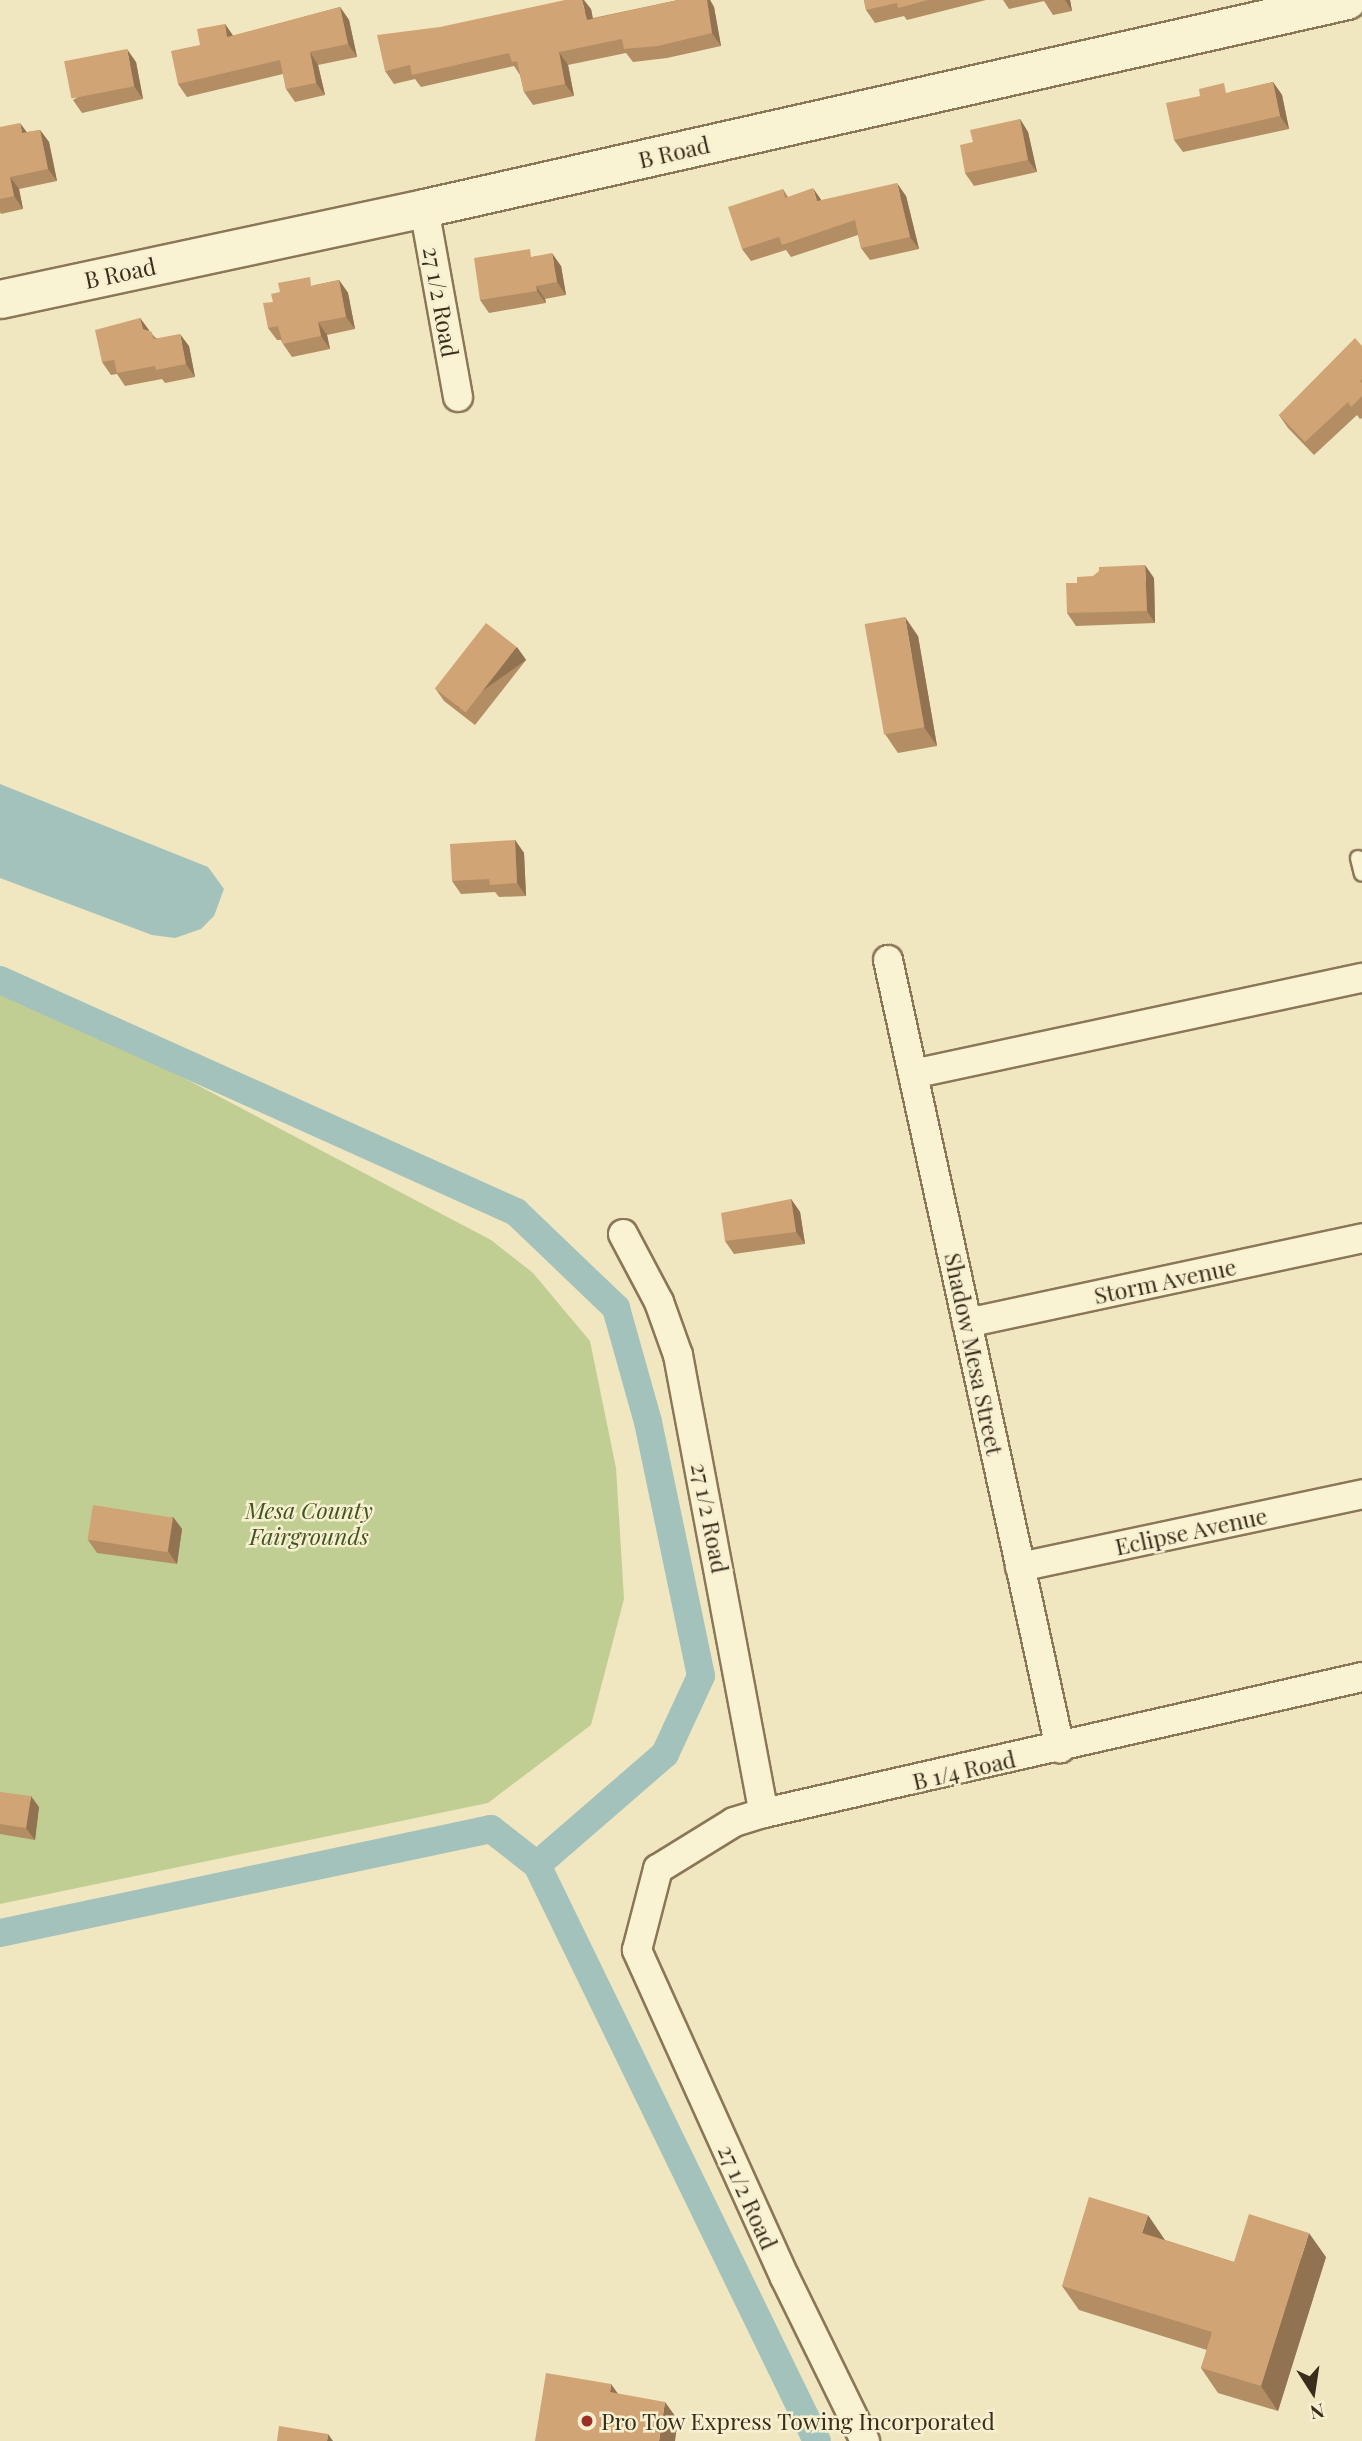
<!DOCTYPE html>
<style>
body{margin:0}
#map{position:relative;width:1362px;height:2441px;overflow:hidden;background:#f0e6c0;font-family:"Playfair Display",serif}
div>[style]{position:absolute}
.green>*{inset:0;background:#c1ce93}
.water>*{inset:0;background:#a3c2bc}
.canal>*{height:28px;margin:-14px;padding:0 14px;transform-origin:14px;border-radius:14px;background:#a3c2bc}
.roads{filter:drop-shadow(2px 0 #8a7757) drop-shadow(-2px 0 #8a7757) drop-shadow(0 2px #8a7757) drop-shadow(0 -2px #8a7757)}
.service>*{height:14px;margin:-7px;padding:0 7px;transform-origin:7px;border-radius:7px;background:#faf3d3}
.minor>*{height:28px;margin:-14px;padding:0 14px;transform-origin:14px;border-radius:14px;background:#faf3d3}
.tertiary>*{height:37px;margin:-18.5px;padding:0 18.5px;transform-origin:18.5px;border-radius:18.5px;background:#faf3d3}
.wall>*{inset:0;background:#b38d64}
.shaded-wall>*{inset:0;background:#927351;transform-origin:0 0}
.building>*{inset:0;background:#d0a474;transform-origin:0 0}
.dots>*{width:19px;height:19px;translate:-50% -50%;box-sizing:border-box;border:4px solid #f7f0d0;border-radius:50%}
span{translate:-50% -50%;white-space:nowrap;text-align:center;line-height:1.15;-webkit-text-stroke:5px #f7f0d0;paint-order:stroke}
.street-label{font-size:23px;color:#392d1c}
.park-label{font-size:23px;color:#435622;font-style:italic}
.poi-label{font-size:23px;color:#392d1c}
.left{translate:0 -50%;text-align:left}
.north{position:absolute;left:1278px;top:2357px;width:70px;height:70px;-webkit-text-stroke:5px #f7f0d0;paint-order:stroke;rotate:168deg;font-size:19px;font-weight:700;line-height:28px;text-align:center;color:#392d1c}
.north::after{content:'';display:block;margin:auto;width:24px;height:32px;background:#392d1c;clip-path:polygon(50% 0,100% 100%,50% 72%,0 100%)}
</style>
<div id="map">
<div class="green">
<i style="clip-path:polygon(0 981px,491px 1240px,533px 1273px,590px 1341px,616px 1468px,624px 1599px,591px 1725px,488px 1803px,0 1904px)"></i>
</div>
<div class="water">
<i style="clip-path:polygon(0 784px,208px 867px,224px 889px,214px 916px,201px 929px,175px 938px,152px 935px,0 878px)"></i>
</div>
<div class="canal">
<i style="left:0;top:980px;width:566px;rotate:24.21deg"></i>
<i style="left:516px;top:1212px;width:139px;rotate:43.8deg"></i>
<i style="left:616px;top:1308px;width:118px;rotate:74.3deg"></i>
<i style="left:648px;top:1422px;width:259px;rotate:78.2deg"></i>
<i style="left:701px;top:1676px;width:86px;rotate:114.8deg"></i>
<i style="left:665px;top:1754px;width:169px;rotate:139.1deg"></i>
<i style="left:0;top:1933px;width:502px;rotate:-11.96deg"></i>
<i style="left:491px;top:1829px;width:58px;rotate:38deg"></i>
<i style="left:537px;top:1865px;width:640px;rotate:64.08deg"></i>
</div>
<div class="roads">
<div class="service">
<i style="left:1358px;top:858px;width:16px;rotate:76deg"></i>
</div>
<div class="minor">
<i style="left:424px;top:208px;width:192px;rotate:79.8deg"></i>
<i style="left:888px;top:960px;width:807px;rotate:77.69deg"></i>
<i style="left:913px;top:1074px;width:459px;rotate:-12.1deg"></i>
<i style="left:623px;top:1234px;width:77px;rotate:62.1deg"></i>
<i style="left:659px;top:1302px;width:56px;rotate:70.3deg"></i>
<i style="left:678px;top:1355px;width:466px;rotate:79.4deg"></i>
<i style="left:967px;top:1323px;width:404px;rotate:-12.1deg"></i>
<i style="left:1020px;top:1567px;width:350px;rotate:-12deg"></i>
<i style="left:865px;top:2441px;width:182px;rotate:-116.1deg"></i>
<i style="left:785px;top:2278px;width:360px;rotate:-114.3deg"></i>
<i style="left:637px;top:1950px;width:84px;rotate:-75.5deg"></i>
<i style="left:658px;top:1869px;width:89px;rotate:-31.7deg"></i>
<i style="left:734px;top:1822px;width:31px;rotate:-17deg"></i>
<i style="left:764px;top:1813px;width:613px;rotate:-12.81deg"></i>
</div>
<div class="tertiary">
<i style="left:0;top:299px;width:434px;rotate:-12.1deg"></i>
<i style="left:424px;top:208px;width:946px;rotate:-12.7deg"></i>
</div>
</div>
<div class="wall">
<i style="clip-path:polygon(678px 0,710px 0,714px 7px,721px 46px,667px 58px,633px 62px,626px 53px,568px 65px,574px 96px,533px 105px,524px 92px,520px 75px,514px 66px,421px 87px,415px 79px,394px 84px,385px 71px,591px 9px,593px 18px)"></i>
<i style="clip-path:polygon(864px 0,986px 0,907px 20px,904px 16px,875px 23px,866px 10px)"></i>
<i style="clip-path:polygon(1003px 0,1070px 0,1072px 11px,1053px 15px,1044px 1px,1009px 9px)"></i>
<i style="clip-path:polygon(340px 7px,349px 20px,357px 57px,318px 65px,325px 95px,295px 102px,286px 89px,283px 74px,187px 97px,178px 84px,200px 45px,225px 24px,233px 36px)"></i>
<i style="clip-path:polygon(136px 62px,143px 99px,82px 113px,73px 100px)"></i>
<i style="clip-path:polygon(1273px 82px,1282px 95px,1289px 129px,1183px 152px,1174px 140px,1230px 92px)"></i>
<i style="clip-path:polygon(1020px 119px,1028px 132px,1037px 172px,974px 186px,965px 173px,973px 142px)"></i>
<i style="clip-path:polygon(0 127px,27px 132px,40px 130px,49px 142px,57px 181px,19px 189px,23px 209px,1px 214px,0 212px)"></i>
<i style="clip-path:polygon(783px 189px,788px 197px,821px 200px,906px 196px,919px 249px,870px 260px,861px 248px,858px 235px,791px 257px,786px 250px,751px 261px,742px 249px)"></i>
<i style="clip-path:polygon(535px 256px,561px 266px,566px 295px,545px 299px,546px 303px,489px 313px,480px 300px)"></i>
<i style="clip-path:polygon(339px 280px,348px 293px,355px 329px,327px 335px,330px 349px,292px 357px,283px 344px,281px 340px,277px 340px,268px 328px,273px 302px,315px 285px)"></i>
<i style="clip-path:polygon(140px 318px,149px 331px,156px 338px,189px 346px,195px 377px,165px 383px,162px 379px,125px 386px,117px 374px,111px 375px,102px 362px)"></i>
<i style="clip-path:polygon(1362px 346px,1362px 418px,1360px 419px,1357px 415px,1314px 455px,1288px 428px,1279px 415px)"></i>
<i style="clip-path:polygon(1154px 578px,1155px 623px,1076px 626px,1067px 613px)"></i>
<i style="clip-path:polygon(918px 636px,937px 746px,898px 753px,885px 734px)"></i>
<i style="clip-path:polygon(526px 660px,475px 725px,444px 701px,435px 688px)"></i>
<i style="clip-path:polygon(515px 840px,524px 853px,526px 896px,499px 897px,495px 892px,461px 894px,452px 881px)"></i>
<i style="clip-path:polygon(791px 1199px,800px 1212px,805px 1244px,734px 1254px,725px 1241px)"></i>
<i style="clip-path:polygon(173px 1517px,182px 1529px,177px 1564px,97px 1553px,88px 1540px)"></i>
<i style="clip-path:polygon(0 1792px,39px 1807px,35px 1840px,0 1834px)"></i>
<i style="clip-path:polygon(1165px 2240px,1234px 2262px,1326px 2257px,1278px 2411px,1218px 2393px,1201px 2368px,1207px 2350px,1079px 2310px,1062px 2286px)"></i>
</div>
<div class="shaded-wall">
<i style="clip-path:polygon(582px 0,584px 0,591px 9px,595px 33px,587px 20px)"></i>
<i style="clip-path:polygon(707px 0,710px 0,714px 7px,721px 46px,712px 33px)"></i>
<i style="clip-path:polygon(1065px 0,1070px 0,1072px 11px)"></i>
<i style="clip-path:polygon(340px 7px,349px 20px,357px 57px,348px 44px)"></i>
<i style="clip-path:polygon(225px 24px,234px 37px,227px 37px)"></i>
<i style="clip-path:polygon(127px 49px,136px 62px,143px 99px,134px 86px)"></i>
<i style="clip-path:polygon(310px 52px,318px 65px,325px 95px,316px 83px)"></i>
<i style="clip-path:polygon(559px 52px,568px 65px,574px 96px,565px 84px)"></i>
<i style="clip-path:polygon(1273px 82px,1282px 95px,1289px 129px,1280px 116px)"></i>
<i style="clip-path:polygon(1020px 119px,1028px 132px,1037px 172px,1028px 160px)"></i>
<i style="clip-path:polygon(20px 123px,29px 135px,22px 133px)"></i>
<i style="clip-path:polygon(40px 130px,49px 142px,57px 181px,48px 169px)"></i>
<i style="clip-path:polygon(10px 177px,19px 189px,23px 209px,14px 196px)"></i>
<i style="clip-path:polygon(897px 183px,906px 196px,919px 249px,910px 237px)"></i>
<i style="clip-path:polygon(813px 188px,822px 201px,817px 201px)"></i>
<i style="clip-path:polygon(552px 253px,561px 266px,566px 295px,557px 282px)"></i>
<i style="clip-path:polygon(339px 280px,348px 293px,355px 329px,346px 317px)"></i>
<i style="clip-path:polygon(536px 286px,545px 299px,546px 303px,537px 291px)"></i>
<i style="clip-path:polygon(140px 318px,149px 330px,152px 342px,143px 329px)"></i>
<i style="clip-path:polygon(318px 322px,327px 335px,330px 349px,321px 336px)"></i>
<i style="clip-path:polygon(180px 334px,189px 346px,195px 377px,186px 364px)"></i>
<i style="clip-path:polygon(1145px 565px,1154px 578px,1155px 623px,1147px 611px)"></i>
<i style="clip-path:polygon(905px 617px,918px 636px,937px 746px,924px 727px)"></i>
<i style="left:517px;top:647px;width:16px;height:83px;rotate:55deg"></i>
<i style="clip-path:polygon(515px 840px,524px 853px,526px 896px,517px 883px)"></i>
<i style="clip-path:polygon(791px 1199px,800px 1212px,805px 1244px,796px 1232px)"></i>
<i style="clip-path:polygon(173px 1517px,182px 1529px,177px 1564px,168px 1551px)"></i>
<i style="clip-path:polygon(31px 1796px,39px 1807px,35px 1840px,26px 1828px)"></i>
<i style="clip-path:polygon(1148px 2215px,1165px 2240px,1160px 2258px,1142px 2233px)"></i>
<i style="clip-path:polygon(1309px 2233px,1326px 2257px,1278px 2411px,1261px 2386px)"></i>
<i style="clip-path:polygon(611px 2384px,624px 2402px,610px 2392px)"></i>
<i style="clip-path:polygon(665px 2402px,678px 2420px,675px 2441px,659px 2441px)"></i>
<i style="clip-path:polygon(328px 2434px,333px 2441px,327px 2441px)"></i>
</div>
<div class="building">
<i style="clip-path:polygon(565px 0,582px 0,587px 20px,678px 0,707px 0,712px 33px,658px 46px,624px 49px,622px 39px,559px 52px,565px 84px,524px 92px,517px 61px,512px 62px,509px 53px,412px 75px,410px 65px,385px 71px,377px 35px,440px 27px)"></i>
<i style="clip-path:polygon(864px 0,928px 0,898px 8px,897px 3px,866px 10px)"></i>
<i style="clip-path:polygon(340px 7px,348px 44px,310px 52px,316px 83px,286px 89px,280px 60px,178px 84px,171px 51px,200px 45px,197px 29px,225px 24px,227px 37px)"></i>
<i style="left:127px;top:49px;width:38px;height:64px;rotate:79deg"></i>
<i style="clip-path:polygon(1273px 82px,1280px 116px,1174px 140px,1166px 103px,1200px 96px,1199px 89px,1224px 83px,1226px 93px)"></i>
<i style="clip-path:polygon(1020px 119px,1028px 160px,965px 173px,960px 145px,973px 142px,970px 130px)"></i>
<i style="clip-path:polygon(20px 123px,22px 133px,40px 130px,48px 169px,10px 177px,14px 196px,0 199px,0 127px)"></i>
<i style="clip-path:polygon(897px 183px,910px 237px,861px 248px,855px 220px,782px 245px,779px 237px,742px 249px,728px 207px,783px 189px,785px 198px,813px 188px,817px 201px)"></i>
<i style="clip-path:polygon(530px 249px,531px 257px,552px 253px,557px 282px,536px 286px,537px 291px,480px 300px,474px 258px)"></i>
<i style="clip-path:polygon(310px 277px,311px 286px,339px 280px,346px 317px,318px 322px,321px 336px,283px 344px,278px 326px,268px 328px,263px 303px,273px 302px,271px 294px,280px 292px,278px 283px)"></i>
<i style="clip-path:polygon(140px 318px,143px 329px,152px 332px,153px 339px,180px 334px,186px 364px,156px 370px,155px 366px,117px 373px,114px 360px,102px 362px,95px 330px)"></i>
<i style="clip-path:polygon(1355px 338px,1362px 346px,1362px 379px,1360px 381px,1362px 383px,1362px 396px,1351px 407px,1348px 402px,1305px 442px,1279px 415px)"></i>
<i style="clip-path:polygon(1145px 565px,1147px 611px,1067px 613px,1066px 583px,1077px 583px,1077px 577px,1093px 576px,1099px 571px,1099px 567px)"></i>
<i style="left:905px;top:617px;width:112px;height:41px;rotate:80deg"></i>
<i style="left:486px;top:623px;width:39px;height:83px;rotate:38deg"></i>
<i style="clip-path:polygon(515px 840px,517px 883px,490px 885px,489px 879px,452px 881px,450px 844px)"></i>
<i style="clip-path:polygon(791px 1199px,796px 1232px,725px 1241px,721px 1213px)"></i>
<i style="left:93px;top:1505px;width:81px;height:35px;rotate:9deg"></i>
<i style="clip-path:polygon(0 1792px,31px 1796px,26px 1828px,0 1824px)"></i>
<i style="clip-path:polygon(1089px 2197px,1148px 2215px,1142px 2233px,1234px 2262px,1249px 2214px,1309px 2233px,1261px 2386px,1201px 2368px,1212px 2332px,1062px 2286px)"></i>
<i style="clip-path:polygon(546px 2373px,611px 2384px,610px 2392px,665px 2402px,659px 2441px,535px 2441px)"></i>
<i style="clip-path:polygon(279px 2426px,328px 2434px,327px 2441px,277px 2441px)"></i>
</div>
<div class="dots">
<i style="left:587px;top:2421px;background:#9c3024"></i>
</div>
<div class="street-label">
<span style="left:674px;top:152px;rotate:-13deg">B Road</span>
<span style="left:120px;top:273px;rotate:-12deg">B Road</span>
<span style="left:441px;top:302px;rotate:80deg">27 1/2 Road</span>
<span style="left:1165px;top:1281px;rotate:-12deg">Storm Avenue</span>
<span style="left:974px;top:1354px;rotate:78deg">Shadow Mesa Street</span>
<span style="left:710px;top:1518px;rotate:79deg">27 1/2 Road</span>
<span style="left:1191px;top:1531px;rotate:-12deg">Eclipse Avenue</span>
<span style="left:964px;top:1770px;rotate:-13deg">B 1/4 Road</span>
<span style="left:748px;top:2197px;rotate:66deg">27 1/2 Road</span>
</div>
<div class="park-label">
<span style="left:309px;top:1523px">Mesa County<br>Fairgrounds</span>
</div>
<div class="poi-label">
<span class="left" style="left:601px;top:2421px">Pro Tow Express Towing Incorporated</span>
</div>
<div class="north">N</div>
</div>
